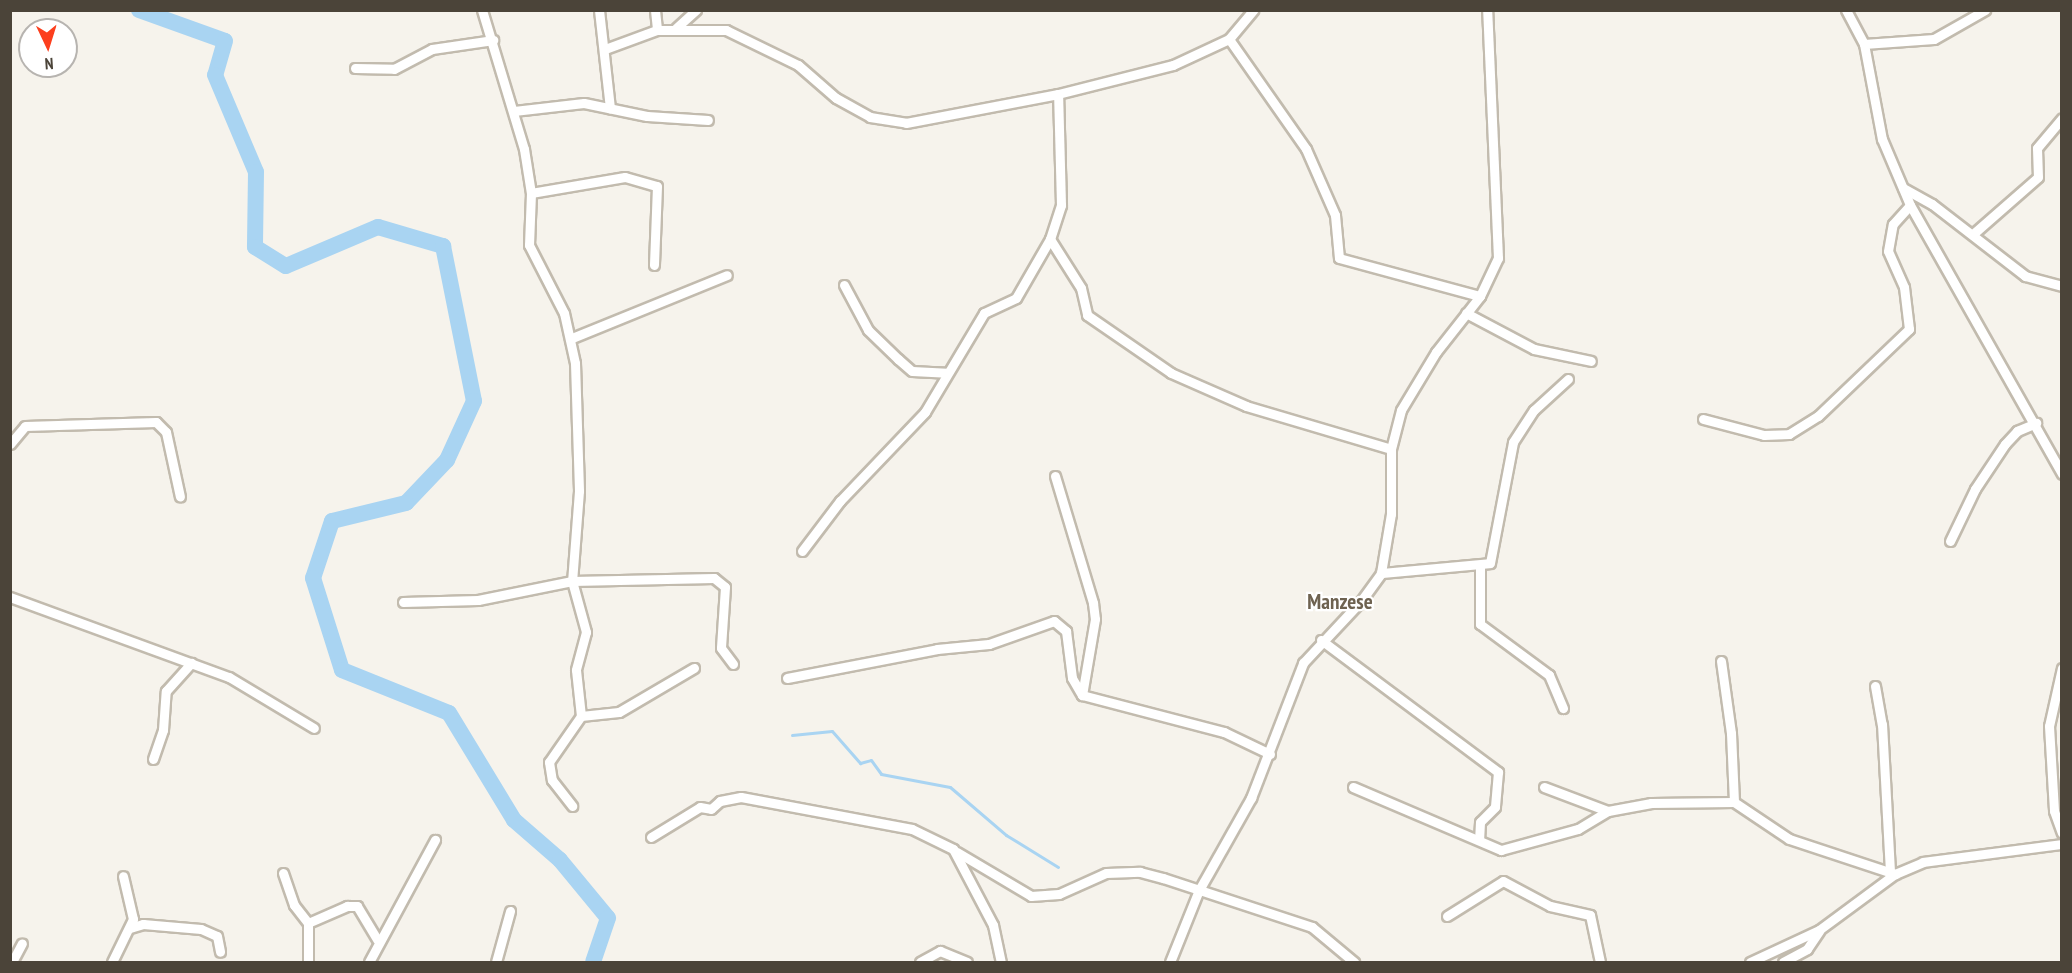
<!DOCTYPE html>
<style>
body{margin:0}
#map{position:relative;width:2072px;height:973px;overflow:hidden;background:#f6f3ec;font-family:"PT Sans Narrow",sans-serif}
div>[style]{position:absolute}
.stream>*{height:3px;margin:-1.5px;padding:0 1.5px;transform-origin:1.5px;border-radius:1.5px;background:#a9d4f2}
.river>*{height:16px;margin:-8px;padding:0 8px;transform-origin:8px;border-radius:8px;background:#a9d4f2}
.roads{filter:drop-shadow(2px 0 #c2bbae) drop-shadow(-2px 0 #c2bbae) drop-shadow(0 2px #c2bbae) drop-shadow(0 -2px #c2bbae)}
.minor>*{height:9px;margin:-4.5px;padding:0 4.5px;transform-origin:4.5px;border-radius:4.5px;background:#fff}
span{translate:-50% -50%;white-space:nowrap;text-align:center;line-height:1.15;-webkit-text-stroke:4.5px #fff;paint-order:stroke}
.quarter-label{font-size:21px;color:#6e6250;font-weight:700}
.frame{position:absolute;inset:0;border:12px solid #4b4439;pointer-events:none}
.north{position:absolute;left:18px;top:18px;width:60px;height:60px;box-sizing:border-box;background:#fff;border:2px solid #b7b4b0;border-radius:50%;rotate:176deg;font-size:16px;font-weight:700;line-height:24px;text-align:center;color:#4b4439}
.north::after{content:'';display:block;margin:auto;width:21px;height:27px;background:#fc3f1d;clip-path:polygon(50% 0,100% 100%,50% 72%,0 100%)}
</style>
<div id="map">
<div class="stream">
<i style="left:792px;top:735px;width:40px;rotate:-5.7deg"></i>
<i style="left:832px;top:731px;width:43px;rotate:48.8deg"></i>
<i style="left:860px;top:763px;width:11px;rotate:-15deg"></i>
<i style="left:871px;top:760px;width:17px;rotate:54deg"></i>
<i style="left:881px;top:774px;width:70px;rotate:10.7deg"></i>
<i style="left:950px;top:787px;width:74px;rotate:40.6deg"></i>
<i style="left:1006px;top:835px;width:61px;rotate:31.6deg"></i>
</div>
<div class="river">
<i style="left:139px;top:10px;width:91px;rotate:19.8deg"></i>
<i style="left:225px;top:41px;width:35px;rotate:106deg"></i>
<i style="left:215px;top:75px;width:105px;rotate:67.1deg"></i>
<i style="left:256px;top:172px;width:75px;rotate:90.8deg"></i>
<i style="left:255px;top:247px;width:36px;rotate:32deg"></i>
<i style="left:286px;top:266px;width:100px;rotate:-23deg"></i>
<i style="left:378px;top:227px;width:68px;rotate:16.3deg"></i>
<i style="left:443px;top:246px;width:158px;rotate:78.7deg"></i>
<i style="left:474px;top:401px;width:65px;rotate:114.6deg"></i>
<i style="left:447px;top:460px;width:59px;rotate:133.6deg"></i>
<i style="left:406px;top:503px;width:76px;rotate:166.3deg"></i>
<i style="left:332px;top:521px;width:60px;rotate:108.4deg"></i>
<i style="left:313px;top:578px;width:96px;rotate:72.5deg"></i>
<i style="left:342px;top:670px;width:115px;rotate:21.9deg"></i>
<i style="left:449px;top:713px;width:125px;rotate:58.7deg"></i>
<i style="left:514px;top:820px;width:61px;rotate:41deg"></i>
<i style="left:560px;top:860px;width:75px;rotate:50.4deg"></i>
<i style="left:608px;top:918px;width:46px;rotate:108.8deg"></i>
</div>
<div class="roads">
<div class="minor">
<i style="left:482px;top:10px;width:145px;rotate:73.2deg"></i>
<i style="left:524px;top:149px;width:45px;rotate:81deg"></i>
<i style="left:531px;top:193px;width:52px;rotate:92.2deg"></i>
<i style="left:529px;top:245px;width:76px;rotate:62.8deg"></i>
<i style="left:564px;top:313px;width:51px;rotate:77.6deg"></i>
<i style="left:575px;top:363px;width:128px;rotate:88.2deg"></i>
<i style="left:579px;top:491px;width:90px;rotate:94.4deg"></i>
<i style="left:572px;top:581px;width:53px;rotate:74.6deg"></i>
<i style="left:586px;top:632px;width:39px;rotate:105deg"></i>
<i style="left:576px;top:670px;width:46px;rotate:83.8deg"></i>
<i style="left:581px;top:716px;width:56px;rotate:124.8deg"></i>
<i style="left:549px;top:762px;width:18px;rotate:81deg"></i>
<i style="left:552px;top:780px;width:33px;rotate:52deg"></i>
<i style="left:599px;top:10px;width:99px;rotate:83.6deg"></i>
<i style="left:655px;top:10px;width:20px;rotate:84deg"></i>
<i style="left:1846px;top:10px;width:38px;rotate:62deg"></i>
<i style="left:1864px;top:44px;width:97px;rotate:79.3deg"></i>
<i style="left:1882px;top:139px;width:72px;rotate:67deg"></i>
<i style="left:1910px;top:205px;width:309px;rotate:60.5deg"></i>
<i style="left:676px;top:28px;width:27px;rotate:-42deg"></i>
<i style="left:1229px;top:39px;width:134px;rotate:55deg"></i>
<i style="left:1306px;top:149px;width:72px;rotate:66.3deg"></i>
<i style="left:1335px;top:215px;width:43px;rotate:84.7deg"></i>
<i style="left:1339px;top:258px;width:146px;rotate:15.1deg"></i>
<i style="left:1864px;top:44px;width:70px;rotate:-4.1deg"></i>
<i style="left:1934px;top:39px;width:59px;rotate:-29.6deg"></i>
<i style="left:605px;top:49px;width:55px;rotate:-20.1deg"></i>
<i style="left:657px;top:30px;width:69px"></i>
<i style="left:726px;top:30px;width:80px;rotate:25.9deg"></i>
<i style="left:798px;top:65px;width:50px;rotate:41deg"></i>
<i style="left:836px;top:98px;width:39px;rotate:29deg"></i>
<i style="left:870px;top:117px;width:36px;rotate:9deg"></i>
<i style="left:906px;top:123px;width:155px;rotate:-10.8deg"></i>
<i style="left:1058px;top:94px;width:119px;rotate:-14.2deg"></i>
<i style="left:1173px;top:65px;width:62px;rotate:-24.9deg"></i>
<i style="left:1229px;top:39px;width:38px;rotate:-50deg"></i>
<i style="left:355px;top:68px;width:39px;rotate:1deg"></i>
<i style="left:394px;top:69px;width:43px;rotate:-27.8deg"></i>
<i style="left:432px;top:49px;width:62px;rotate:-8.4deg"></i>
<i style="left:514px;top:111px;width:70px;rotate:-6.5deg"></i>
<i style="left:584px;top:103px;width:64px;rotate:11.7deg"></i>
<i style="left:647px;top:116px;width:61px;rotate:3.8deg"></i>
<i style="left:1903px;top:188px;width:33px;rotate:29deg"></i>
<i style="left:1932px;top:204px;width:118px;rotate:37.7deg"></i>
<i style="left:2025px;top:276px;width:38px;rotate:15deg"></i>
<i style="left:531px;top:193px;width:95px;rotate:-9.7deg"></i>
<i style="left:625px;top:177px;width:33px;rotate:16deg"></i>
<i style="left:657px;top:186px;width:79px;rotate:92.2deg"></i>
<i style="left:1973px;top:234px;width:86px;rotate:-41.2deg"></i>
<i style="left:2038px;top:177px;width:29px;rotate:-92deg"></i>
<i style="left:2037px;top:148px;width:39px;rotate:-50deg"></i>
<i style="left:1050px;top:239px;width:58px;rotate:57.7deg"></i>
<i style="left:1081px;top:288px;width:28px;rotate:77deg"></i>
<i style="left:1087px;top:315px;width:102px;rotate:34.6deg"></i>
<i style="left:1171px;top:373px;width:82px;rotate:23.7deg"></i>
<i style="left:1246px;top:406px;width:151px;rotate:16.5deg"></i>
<i style="left:844px;top:285px;width:51px;rotate:61.9deg"></i>
<i style="left:868px;top:330px;width:42px;rotate:44deg"></i>
<i style="left:898px;top:359px;width:18px;rotate:41deg"></i>
<i style="left:912px;top:371px;width:34px;rotate:3deg"></i>
<i style="left:1466px;top:313px;width:77px;rotate:27.9deg"></i>
<i style="left:1534px;top:349px;width:58px;rotate:11.9deg"></i>
<i style="left:572px;top:338px;width:167px;rotate:-22.1deg"></i>
<i style="left:1703px;top:419px;width:63px;rotate:14.7deg"></i>
<i style="left:1764px;top:435px;width:25px;rotate:-2deg"></i>
<i style="left:1789px;top:434px;width:34px;rotate:-32deg"></i>
<i style="left:1818px;top:416px;width:126px;rotate:-43.7deg"></i>
<i style="left:1909px;top:329px;width:42px;rotate:-96.8deg"></i>
<i style="left:1904px;top:287px;width:39px;rotate:-114deg"></i>
<i style="left:1888px;top:251px;width:27px;rotate:-80deg"></i>
<i style="left:1893px;top:224px;width:25px;rotate:-48deg"></i>
<i style="left:10px;top:444px;width:23px;rotate:-50deg"></i>
<i style="left:25px;top:426px;width:131px;rotate:-1.7deg"></i>
<i style="left:156px;top:422px;width:14px;rotate:45deg"></i>
<i style="left:166px;top:432px;width:66px;rotate:77.8deg"></i>
<i style="left:1055px;top:476px;width:133px;rotate:73.3deg"></i>
<i style="left:1093px;top:603px;width:16px;rotate:83deg"></i>
<i style="left:1095px;top:619px;width:77px;rotate:99.7deg"></i>
<i style="left:1950px;top:541px;width:58px;rotate:-64.3deg"></i>
<i style="left:1975px;top:489px;width:54px;rotate:-56.3deg"></i>
<i style="left:2005px;top:444px;width:18px;rotate:-47deg"></i>
<i style="left:2017px;top:431px;width:21px;rotate:-23deg"></i>
<i style="left:802px;top:551px;width:63px;rotate:-52.8deg"></i>
<i style="left:840px;top:501px;width:123px;rotate:-46.3deg"></i>
<i style="left:925px;top:412px;width:115px;rotate:-59.2deg"></i>
<i style="left:984px;top:313px;width:35px;rotate:-25deg"></i>
<i style="left:1016px;top:298px;width:68px;rotate:-60deg"></i>
<i style="left:1050px;top:239px;width:36px;rotate:-72deg"></i>
<i style="left:1061px;top:205px;width:111px;rotate:-91.5deg"></i>
<i style="left:1480px;top:566px;width:58px;rotate:90deg"></i>
<i style="left:1480px;top:624px;width:86px;rotate:36.5deg"></i>
<i style="left:1549px;top:675px;width:36px;rotate:67deg"></i>
<i style="left:1381px;top:573px;width:109px;rotate:-5.2deg"></i>
<i style="left:1490px;top:563px;width:123px;rotate:-79.2deg"></i>
<i style="left:1513px;top:442px;width:38px;rotate:-57deg"></i>
<i style="left:1534px;top:410px;width:46px;rotate:-42.4deg"></i>
<i style="left:10px;top:597px;width:233px;rotate:20.1deg"></i>
<i style="left:229px;top:677px;width:99px;rotate:31deg"></i>
<i style="left:403px;top:602px;width:75px;rotate:-1.5deg"></i>
<i style="left:478px;top:600px;width:96px;rotate:-11.4deg"></i>
<i style="left:572px;top:581px;width:142px;rotate:-1.2deg"></i>
<i style="left:714px;top:578px;width:14px;rotate:39deg"></i>
<i style="left:725px;top:587px;width:61px;rotate:93.8deg"></i>
<i style="left:721px;top:648px;width:20px;rotate:53deg"></i>
<i style="left:1321px;top:640px;width:221px;rotate:36.7deg"></i>
<i style="left:1498px;top:772px;width:35px;rotate:95deg"></i>
<i style="left:1495px;top:807px;width:21px;rotate:135deg"></i>
<i style="left:1480px;top:822px;width:17px;rotate:93deg"></i>
<i style="left:1721px;top:661px;width:73px;rotate:82.1deg"></i>
<i style="left:1731px;top:733px;width:69px;rotate:87.5deg"></i>
<i style="left:2062px;top:668px;width:59px;rotate:102.6deg"></i>
<i style="left:2049px;top:726px;width:85px;rotate:86.6deg"></i>
<i style="left:2054px;top:811px;width:23px;rotate:70deg"></i>
<i style="left:787px;top:678px;width:153px;rotate:-10.9deg"></i>
<i style="left:937px;top:649px;width:52px;rotate:-5.5deg"></i>
<i style="left:989px;top:644px;width:69px;rotate:-19.5deg"></i>
<i style="left:1054px;top:621px;width:16px;rotate:40deg"></i>
<i style="left:1066px;top:631px;width:47px;rotate:82.7deg"></i>
<i style="left:1072px;top:678px;width:20px;rotate:60deg"></i>
<i style="left:1082px;top:695px;width:147px;rotate:14.6deg"></i>
<i style="left:1224px;top:732px;width:51px;rotate:25.6deg"></i>
<i style="left:1875px;top:686px;width:39px;rotate:80deg"></i>
<i style="left:1882px;top:724px;width:148px;rotate:86.9deg"></i>
<i style="left:581px;top:716px;width:38px;rotate:-6deg"></i>
<i style="left:619px;top:712px;width:87px;rotate:-30.4deg"></i>
<i style="left:153px;top:759px;width:31px;rotate:-71deg"></i>
<i style="left:163px;top:730px;width:39px;rotate:-86deg"></i>
<i style="left:166px;top:691px;width:38px;rotate:-48deg"></i>
<i style="left:1353px;top:787px;width:161px;rotate:23.1deg"></i>
<i style="left:1501px;top:850px;width:80px;rotate:-15.3deg"></i>
<i style="left:1578px;top:829px;width:35px;rotate:-31deg"></i>
<i style="left:1544px;top:787px;width:68px;rotate:20.6deg"></i>
<i style="left:1608px;top:811px;width:44px;rotate:-10.5deg"></i>
<i style="left:1651px;top:803px;width:83px;rotate:-0.7deg"></i>
<i style="left:1734px;top:802px;width:66px;rotate:33.9deg"></i>
<i style="left:1789px;top:839px;width:112px;rotate:18.3deg"></i>
<i style="left:651px;top:837px;width:57px;rotate:-31.5deg"></i>
<i style="left:700px;top:807px;width:11px;rotate:10deg"></i>
<i style="left:711px;top:809px;width:12px;rotate:-42deg"></i>
<i style="left:720px;top:801px;width:21px;rotate:-11deg"></i>
<i style="left:741px;top:797px;width:174px;rotate:10.6deg"></i>
<i style="left:912px;top:829px;width:46px;rotate:26deg"></i>
<i style="left:953px;top:849px;width:86px;rotate:62.2deg"></i>
<i style="left:993px;top:925px;width:38px;rotate:78deg"></i>
<i style="left:957px;top:852px;width:86px;rotate:30.7deg"></i>
<i style="left:1031px;top:896px;width:28px;rotate:-4deg"></i>
<i style="left:1059px;top:894px;width:51px;rotate:-24.1deg"></i>
<i style="left:1106px;top:873px;width:34px;rotate:-2deg"></i>
<i style="left:1140px;top:872px;width:24px;rotate:15deg"></i>
<i style="left:1163px;top:878px;width:157px;rotate:18.2deg"></i>
<i style="left:1312px;top:927px;width:55px;rotate:39.8deg"></i>
<i style="left:283px;top:873px;width:34px;rotate:71deg"></i>
<i style="left:294px;top:905px;width:23px;rotate:52deg"></i>
<i style="left:308px;top:923px;width:39px;rotate:90deg"></i>
<i style="left:1447px;top:916px;width:66px;rotate:-32deg"></i>
<i style="left:1503px;top:881px;width:53px;rotate:28deg"></i>
<i style="left:1550px;top:906px;width:41px;rotate:12.7deg"></i>
<i style="left:1590px;top:915px;width:48px;rotate:78deg"></i>
<i style="left:308px;top:923px;width:43px;rotate:-23.6deg"></i>
<i style="left:347px;top:906px;width:10px"></i>
<i style="left:357px;top:906px;width:39px;rotate:59deg"></i>
<i style="left:130px;top:928px;width:14px;rotate:-17deg"></i>
<i style="left:143px;top:924px;width:58px;rotate:4.9deg"></i>
<i style="left:201px;top:929px;width:17px;rotate:24deg"></i>
<i style="left:217px;top:936px;width:16px;rotate:79deg"></i>
<i style="left:12px;top:962px;width:21px;rotate:-62deg"></i>
<i style="left:112px;top:962px;width:48px;rotate:-64deg"></i>
<i style="left:133px;top:919px;width:44px;rotate:-103.1deg"></i>
<i style="left:369px;top:962px;width:139px;rotate:-61.6deg"></i>
<i style="left:496px;top:962px;width:53px;rotate:-74.6deg"></i>
<i style="left:920px;top:962px;width:23px;rotate:-29deg"></i>
<i style="left:940px;top:951px;width:29px;rotate:22deg"></i>
<i style="left:1170px;top:962px;width:78px;rotate:-68.1deg"></i>
<i style="left:1199px;top:890px;width:106px;rotate:-60.5deg"></i>
<i style="left:1251px;top:798px;width:145px;rotate:-68.9deg"></i>
<i style="left:1303px;top:663px;width:85px;rotate:-46.9deg"></i>
<i style="left:1361px;top:601px;width:34px;rotate:-54deg"></i>
<i style="left:1381px;top:573px;width:60px;rotate:-80.4deg"></i>
<i style="left:1391px;top:514px;width:65px;rotate:-90deg"></i>
<i style="left:1391px;top:449px;width:40px;rotate:-75.6deg"></i>
<i style="left:1401px;top:410px;width:68px;rotate:-58.9deg"></i>
<i style="left:1436px;top:352px;width:71px;rotate:-51.8deg"></i>
<i style="left:1480px;top:296px;width:42px;rotate:-64.7deg"></i>
<i style="left:1498px;top:258px;width:248px;rotate:-92.5deg"></i>
<i style="left:1750px;top:962px;width:76px;rotate:-24.9deg"></i>
<i style="left:1819px;top:930px;width:94px;rotate:-36.4deg"></i>
<i style="left:1895px;top:874px;width:30px;rotate:-23deg"></i>
<i style="left:1923px;top:862px;width:140px;rotate:-7.4deg"></i>
<i style="left:1783px;top:962px;width:27px;rotate:-28deg"></i>
<i style="left:1807px;top:949px;width:22px;rotate:-56deg"></i>
</div>
</div>
<div class="quarter-label">
<span style="left:1340px;top:602px">Manzese</span>
</div>
<div class="frame"></div>
<div class="north">N</div>
</div>
